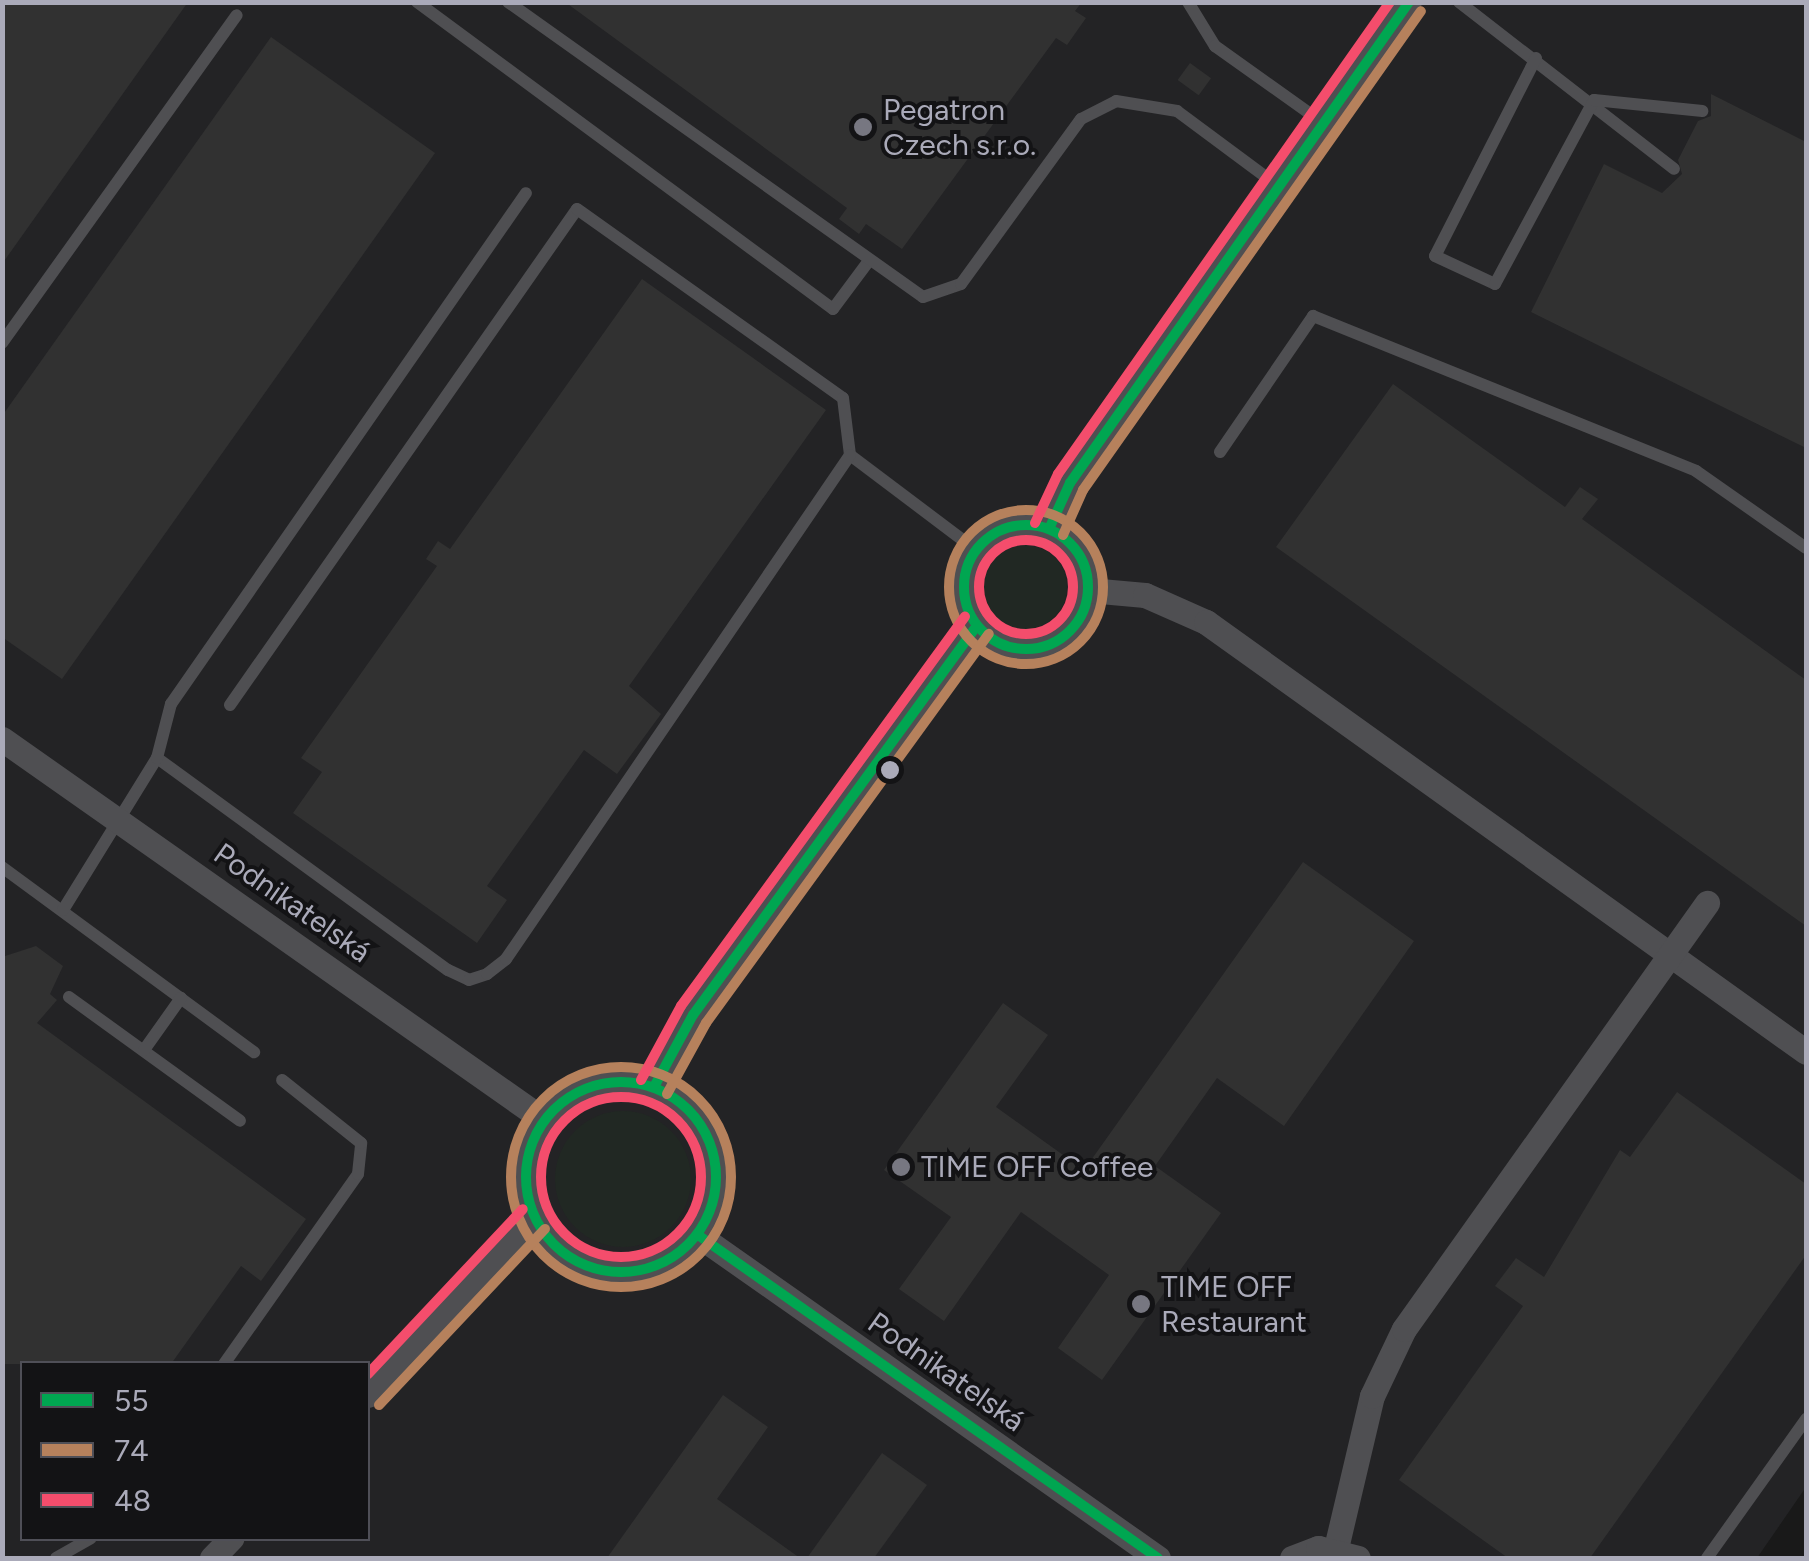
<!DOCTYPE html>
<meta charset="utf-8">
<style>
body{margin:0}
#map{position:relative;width:1809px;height:1561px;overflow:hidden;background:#191919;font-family:Figtree,sans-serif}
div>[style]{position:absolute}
.built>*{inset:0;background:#232325}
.green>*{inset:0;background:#212823}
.round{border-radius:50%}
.building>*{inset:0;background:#313131;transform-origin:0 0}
.lane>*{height:12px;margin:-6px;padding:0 6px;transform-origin:6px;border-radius:6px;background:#4f4f52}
.street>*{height:25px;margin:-12.5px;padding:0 12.5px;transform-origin:12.5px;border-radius:12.5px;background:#4f4f52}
.street>.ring{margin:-12.5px;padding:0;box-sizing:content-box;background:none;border:25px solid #4f4f52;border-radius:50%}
.bus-1>*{height:10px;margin:-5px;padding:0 5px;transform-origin:5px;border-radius:5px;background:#00a651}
.bus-1>.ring{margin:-5px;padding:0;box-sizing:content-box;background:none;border:10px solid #00a651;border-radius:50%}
.bus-2>*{height:10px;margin:-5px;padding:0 5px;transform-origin:5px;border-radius:5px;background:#b6815c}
.bus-2>.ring{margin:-5px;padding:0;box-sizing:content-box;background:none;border:10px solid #b6815c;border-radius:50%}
.bus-3>*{height:10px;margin:-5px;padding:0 5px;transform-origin:5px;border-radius:5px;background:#f44d6c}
.bus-3>.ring{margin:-5px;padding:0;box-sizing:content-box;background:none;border:10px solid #f44d6c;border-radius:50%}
.dots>*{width:28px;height:28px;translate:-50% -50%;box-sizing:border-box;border:5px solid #131315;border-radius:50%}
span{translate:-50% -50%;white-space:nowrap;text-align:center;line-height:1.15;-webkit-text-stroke:8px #131315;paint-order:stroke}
.poi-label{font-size:30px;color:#aaaab9}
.left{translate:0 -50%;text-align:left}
.street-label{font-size:30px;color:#aaaab9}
.frame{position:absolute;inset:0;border:5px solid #aaaab9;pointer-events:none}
.legend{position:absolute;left:20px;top:1361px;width:350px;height:180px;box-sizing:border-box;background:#131315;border:2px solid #4f4f57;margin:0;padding:12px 18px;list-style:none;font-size:30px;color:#aaaab9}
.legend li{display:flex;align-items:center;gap:20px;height:50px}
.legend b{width:50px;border:2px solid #4f4f57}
</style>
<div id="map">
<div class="built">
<i style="clip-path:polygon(evenodd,3px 3px,1806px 3px,1806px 1487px,1757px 1558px,3px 1558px,3px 3px,22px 1364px,368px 1364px,368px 1538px,22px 1538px,22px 1364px)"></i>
</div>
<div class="green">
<i class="round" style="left:983px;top:545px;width:84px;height:84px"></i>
<i class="round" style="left:555px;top:1111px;width:136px;height:136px"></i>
</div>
<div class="building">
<i style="clip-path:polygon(2px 2px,188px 2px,2px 264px)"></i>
<i style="clip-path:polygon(565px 2px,1082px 2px,1075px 11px,1086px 18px,1067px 45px,1056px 38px,902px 249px,866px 224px,859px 234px,839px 219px,847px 208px)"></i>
<i style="clip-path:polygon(271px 37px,435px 153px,62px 679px,2px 637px,2px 416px)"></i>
<i style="left:1190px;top:63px;width:26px;height:21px;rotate:36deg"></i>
<i style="clip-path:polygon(1711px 94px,1806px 142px,1806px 448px,1531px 312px,1604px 164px,1662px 193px,1682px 174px,1678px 160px,1698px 121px,1711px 116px)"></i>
<i style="clip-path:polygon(642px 279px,826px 410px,629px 686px,661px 714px,617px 774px,584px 750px,487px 886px,507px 900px,477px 943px,293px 813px,322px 772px,301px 758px,437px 566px,426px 559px,438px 541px,450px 549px)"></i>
<i style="clip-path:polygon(1393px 384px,1565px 507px,1580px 487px,1598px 499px,1582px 519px,1806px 680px,1806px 926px,1276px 547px)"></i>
<i style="clip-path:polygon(1303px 862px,1414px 941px,1284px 1126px,1217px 1078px,1155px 1166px,1221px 1213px,1102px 1380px,1058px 1348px,1109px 1275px,1021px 1212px,944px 1321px,899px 1289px,951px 1217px,884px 1170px,1003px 1003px,1048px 1035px,996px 1107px,1084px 1170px)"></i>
<i style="clip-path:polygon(36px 946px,63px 966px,50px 994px,57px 1000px,37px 1023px,306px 1219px,261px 1281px,241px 1266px,171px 1364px,2px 1364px,2px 957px)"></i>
<i style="clip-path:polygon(1677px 1092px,1806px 1184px,1806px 1255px,1590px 1558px,1508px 1558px,1399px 1480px,1523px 1306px,1495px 1286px,1516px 1258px,1544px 1277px,1620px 1150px,1630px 1157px)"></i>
<i style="clip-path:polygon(723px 1395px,768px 1427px,717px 1499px,800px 1558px,607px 1558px)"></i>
<i style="clip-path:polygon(882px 1453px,927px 1485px,874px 1558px,807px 1558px)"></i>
</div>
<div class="lane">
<i style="left:417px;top:2px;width:517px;rotate:36.43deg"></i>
<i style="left:833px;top:309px;width:59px;rotate:-53.3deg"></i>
<i style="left:508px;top:2px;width:509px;rotate:35.41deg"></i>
<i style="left:923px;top:297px;width:40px;rotate:-18.9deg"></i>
<i style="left:961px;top:284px;width:204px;rotate:-54deg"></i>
<i style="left:1081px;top:119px;width:39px;rotate:-27deg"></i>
<i style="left:1116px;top:101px;width:62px;rotate:9.3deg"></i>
<i style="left:1177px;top:111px;width:126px;rotate:36.6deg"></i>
<i style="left:1188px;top:2px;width:52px;rotate:58.5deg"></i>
<i style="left:1215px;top:46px;width:133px;rotate:35.5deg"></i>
<i style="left:1459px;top:2px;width:272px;rotate:37.8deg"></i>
<i style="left:1536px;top:58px;width:222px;rotate:117deg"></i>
<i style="left:1435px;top:256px;width:66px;rotate:25deg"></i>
<i style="left:1495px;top:284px;width:209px;rotate:-61.7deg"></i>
<i style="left:1594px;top:100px;width:109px;rotate:5.8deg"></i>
<i style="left:2px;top:343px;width:403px;rotate:-54.4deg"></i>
<i style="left:1220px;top:452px;width:165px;rotate:-55.6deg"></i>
<i style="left:1313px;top:316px;width:413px;rotate:22deg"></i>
<i style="left:1696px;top:471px;width:134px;rotate:35deg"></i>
<i style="left:230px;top:705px;width:605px;rotate:-55.02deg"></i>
<i style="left:577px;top:209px;width:326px;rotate:35.4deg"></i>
<i style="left:843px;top:398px;width:57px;rotate:83deg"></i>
<i style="left:850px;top:455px;width:158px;rotate:37deg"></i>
<i style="left:157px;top:758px;width:360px;rotate:36.1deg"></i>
<i style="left:448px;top:970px;width:23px;rotate:25deg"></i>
<i style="left:469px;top:980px;width:19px;rotate:-18deg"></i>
<i style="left:487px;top:974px;width:24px;rotate:-38deg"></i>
<i style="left:506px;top:959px;width:610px;rotate:-55.68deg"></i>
<i style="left:2px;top:867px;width:313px;rotate:36.3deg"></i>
<i style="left:63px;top:910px;width:179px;rotate:-58.3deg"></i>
<i style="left:157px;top:758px;width:56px;rotate:-75.5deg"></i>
<i style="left:171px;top:704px;width:622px;rotate:-55.21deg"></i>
<i style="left:69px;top:997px;width:211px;rotate:35.9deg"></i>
<i style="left:144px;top:1050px;width:64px;rotate:-54.6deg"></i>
<i style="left:224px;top:1364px;width:232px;rotate:-54.8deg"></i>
<i style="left:358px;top:1174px;width:31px;rotate:-84deg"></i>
<i style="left:361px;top:1143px;width:101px;rotate:-141.4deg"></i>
<i style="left:56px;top:1558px;width:40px;rotate:-29.7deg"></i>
<i style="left:1707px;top:1558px;width:171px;rotate:-54.5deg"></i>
</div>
<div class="street">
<i class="ring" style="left:964px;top:525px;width:99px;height:99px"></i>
<i style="left:1049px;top:529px;width:51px;rotate:-65.5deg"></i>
<i style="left:1070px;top:483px;width:588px;rotate:-54.82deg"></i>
<i style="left:1089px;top:590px;width:56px;rotate:5.1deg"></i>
<i style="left:1145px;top:595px;width:67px;rotate:23.9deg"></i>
<i style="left:1206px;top:622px;width:738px;rotate:35.63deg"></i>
<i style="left:2px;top:739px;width:663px;rotate:35.11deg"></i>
<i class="ring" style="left:525px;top:1081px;width:167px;height:167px"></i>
<i style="left:654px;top:1087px;width:82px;rotate:-61.6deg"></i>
<i style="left:693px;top:1015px;width:482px;rotate:-53.9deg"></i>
<i style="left:698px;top:1235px;width:562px;rotate:35.08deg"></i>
<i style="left:368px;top:1395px;width:242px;rotate:-46.7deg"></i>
<i style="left:1336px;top:1548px;width:156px;rotate:-76.7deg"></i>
<i style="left:1372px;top:1396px;width:74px;rotate:-64.5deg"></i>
<i style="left:1404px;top:1329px;width:523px;rotate:-54.58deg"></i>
<i style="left:212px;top:1558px;width:28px;rotate:-46deg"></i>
<i style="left:1292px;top:1558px;width:28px;rotate:-21deg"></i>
<i style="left:1318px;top:1548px;width:41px;rotate:14deg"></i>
</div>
<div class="bus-1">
<i class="ring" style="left:964px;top:525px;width:114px;height:114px"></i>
<i style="left:1049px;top:529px;width:51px;rotate:-65.5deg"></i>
<i style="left:1070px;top:483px;width:588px;rotate:-54.82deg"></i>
<i class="ring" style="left:526px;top:1082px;width:180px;height:180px"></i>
<i style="left:654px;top:1087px;width:82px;rotate:-61.6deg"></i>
<i style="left:693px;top:1015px;width:482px;rotate:-53.9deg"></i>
<i style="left:698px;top:1235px;width:562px;rotate:35.08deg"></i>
</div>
<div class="bus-2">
<i class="ring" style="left:949px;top:510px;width:144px;height:144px"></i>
<i style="left:1063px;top:535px;width:49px;rotate:-66deg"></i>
<i style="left:1083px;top:490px;width:586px;rotate:-54.79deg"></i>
<i class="ring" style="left:511px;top:1067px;width:210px;height:210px"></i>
<i style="left:667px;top:1094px;width:81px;rotate:-61.2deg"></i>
<i style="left:706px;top:1023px;width:481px;rotate:-54deg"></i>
<i style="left:379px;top:1405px;width:242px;rotate:-46.7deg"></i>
</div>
<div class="bus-3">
<i style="left:1035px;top:523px;width:54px;rotate:-64.9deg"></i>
<i style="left:1058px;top:474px;width:577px;rotate:-54.88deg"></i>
<i class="ring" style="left:979px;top:540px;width:84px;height:84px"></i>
<i style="left:641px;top:1080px;width:84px;rotate:-61.6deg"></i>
<i style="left:681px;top:1006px;width:482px;rotate:-53.9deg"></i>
<i class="ring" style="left:541px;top:1097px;width:150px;height:150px"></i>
<i style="left:368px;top:1374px;width:226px;rotate:-46.8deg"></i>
</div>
<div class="dots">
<i style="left:863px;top:127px;background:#777781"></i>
<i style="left:890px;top:770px;background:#aaaab9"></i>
<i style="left:901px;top:1167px;background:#777781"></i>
<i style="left:1141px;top:1304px;background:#777781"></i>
</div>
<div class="poi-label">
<span class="left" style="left:883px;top:127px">Pegatron<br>Czech s.r.o.</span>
<span class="left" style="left:921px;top:1167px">TIME OFF Coffee</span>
<span class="left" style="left:1161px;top:1304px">TIME OFF<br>Restaurant</span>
</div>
<div class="street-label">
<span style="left:292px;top:903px;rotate:35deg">Podnikatelská</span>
<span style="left:946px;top:1372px;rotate:35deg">Podnikatelská</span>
</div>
<div class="frame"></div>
<ul class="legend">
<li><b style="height:12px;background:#00a651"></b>55</li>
<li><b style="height:12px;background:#b6815c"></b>74</li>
<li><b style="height:12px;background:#f44d6c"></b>48</li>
</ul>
</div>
